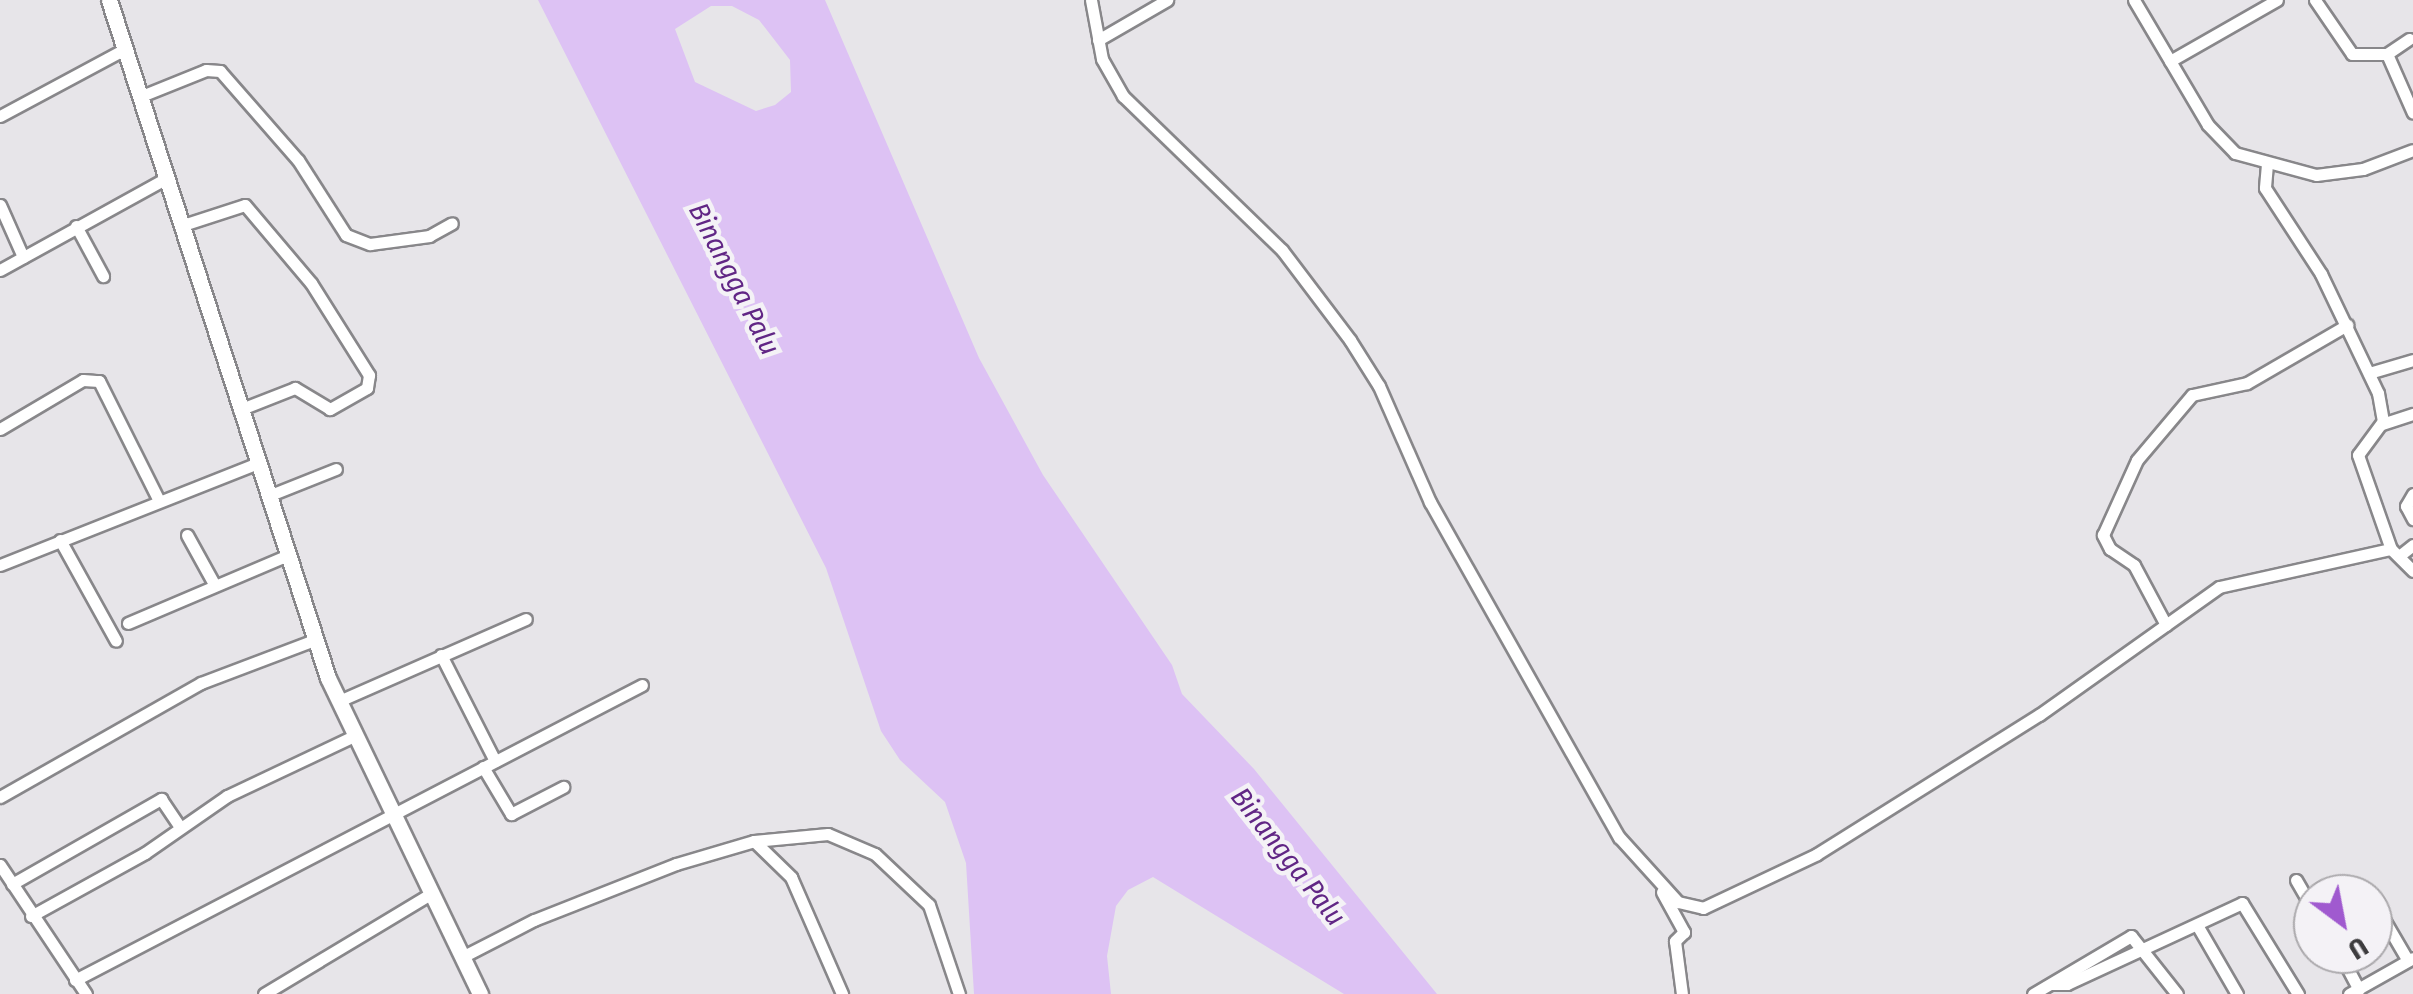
<!DOCTYPE html>
<style>
body{margin:0}
#map{position:relative;width:2413px;height:994px;overflow:hidden;background:#e7e5e9;font-family:"Fira Sans Condensed",sans-serif}
div>[style]{position:absolute}
.water>*{inset:0;background:#ddc2f4}
.roads{filter:drop-shadow(2px 0 #88878a) drop-shadow(-2px 0 #88878a) drop-shadow(0 2px #88878a) drop-shadow(0 -2px #88878a)}
.street>*{height:11px;margin:-5.5px;padding:0 5.5px;transform-origin:5.5px;border-radius:5.5px;background:#fff}
.secondary>*{height:15px;margin:-7.5px;padding:0 7.5px;transform-origin:7.5px;border-radius:7.5px;background:#fff}
span{translate:-50% -50%;white-space:nowrap;text-align:center;line-height:1.15;-webkit-text-stroke:9px #f4f2f6;paint-order:stroke}
.water-label{font-size:28px;color:#612685;font-style:italic}
.north{position:absolute;left:2293px;top:874px;width:100px;height:100px;box-sizing:border-box;background:#f4f2f6;border:2px solid #aba9ac;border-radius:50%;rotate:148deg;font-size:28px;font-weight:700;line-height:40px;text-align:center;color:#3d3c3e}
.north::after{content:'';display:block;margin:auto;width:35px;height:45px;background:#a05acf;clip-path:polygon(50% 0,100% 100%,50% 72%,0 100%)}
</style>
<div id="map">
<div class="water">
<i style="clip-path:polygon(evenodd,538px 0,825px 0,979px 358px,1043px 475px,1172px 665px,1182px 694px,1254px 769px,1437px 994px,1344px 994px,1153px 877px,1128px 890px,1116px 906px,1107px 956px,1111px 994px,974px 994px,966px 863px,945px 802px,900px 760px,881px 731px,826px 568px,538px 0,711px 6px,732px 6px,759px 20px,790px 60px,791px 92px,775px 105px,756px 111px,695px 82px,675px 29px,711px 6px)"></i>
</div>
<div class="roads">
<div class="street">
<i style="left:1091px;top:0;width:60px;rotate:79.4deg"></i>
<i style="left:1102px;top:59px;width:43px;rotate:60.4deg"></i>
<i style="left:1123px;top:96px;width:221px;rotate:44.1deg"></i>
<i style="left:1282px;top:250px;width:113px;rotate:52.9deg"></i>
<i style="left:1350px;top:340px;width:54px;rotate:57.8deg"></i>
<i style="left:1379px;top:386px;width:127px;rotate:66.3deg"></i>
<i style="left:1430px;top:502px;width:385px;rotate:60.6deg"></i>
<i style="left:1619px;top:837px;width:88px;rotate:47.8deg"></i>
<i style="left:1678px;top:902px;width:26px;rotate:13deg"></i>
<i style="left:1703px;top:908px;width:126px;rotate:-25.3deg"></i>
<i style="left:1817px;top:854px;width:262px;rotate:-32.1deg"></i>
<i style="left:2039px;top:715px;width:221px;rotate:-35.4deg"></i>
<i style="left:2219px;top:587px;width:176px;rotate:-12.5deg"></i>
<i style="left:2134px;top:0;width:145px;rotate:59.4deg"></i>
<i style="left:2208px;top:125px;width:39px;rotate:46deg"></i>
<i style="left:2235px;top:153px;width:84px;rotate:15.2deg"></i>
<i style="left:2316px;top:175px;width:47px;rotate:-7.3deg"></i>
<i style="left:2363px;top:169px;width:53px;rotate:-20.8deg"></i>
<i style="left:2315px;top:0;width:65px;rotate:55.6deg"></i>
<i style="left:2352px;top:54px;width:35px"></i>
<i style="left:2409px;top:39px;width:27px;rotate:146deg"></i>
<i style="left:2387px;top:54px;width:64px;rotate:66.2deg"></i>
<i style="left:1098px;top:40px;width:80px;rotate:-30.1deg"></i>
<i style="left:2170px;top:61px;width:123px;rotate:-29.7deg"></i>
<i style="left:139px;top:97px;width:72px;rotate:-21.9deg"></i>
<i style="left:206px;top:70px;width:14px;rotate:4deg"></i>
<i style="left:220px;top:71px;width:118px;rotate:48.8deg"></i>
<i style="left:298px;top:160px;width:89px;rotate:57.4deg"></i>
<i style="left:346px;top:235px;width:26px;rotate:21deg"></i>
<i style="left:370px;top:244px;width:60px;rotate:-7.7deg"></i>
<i style="left:429px;top:236px;width:26px;rotate:-29deg"></i>
<i style="left:0;top:116px;width:142px;rotate:-28.2deg"></i>
<i style="left:2267px;top:164px;width:24px;rotate:95deg"></i>
<i style="left:2265px;top:188px;width:103px;rotate:56.9deg"></i>
<i style="left:2321px;top:274px;width:132px;rotate:64.4deg"></i>
<i style="left:2378px;top:393px;width:28px;rotate:80deg"></i>
<i style="left:2383px;top:421px;width:42px;rotate:126.3deg"></i>
<i style="left:2358px;top:455px;width:100px;rotate:70.7deg"></i>
<i style="left:2391px;top:549px;width:31px;rotate:45deg"></i>
<i style="left:0;top:205px;width:57px;rotate:66.1deg"></i>
<i style="left:76px;top:226px;width:57px;rotate:61.6deg"></i>
<i style="left:180px;top:226px;width:68px;rotate:-17.9deg"></i>
<i style="left:245px;top:205px;width:102px;rotate:49.8deg"></i>
<i style="left:311px;top:283px;width:109px;rotate:57.8deg"></i>
<i style="left:369px;top:375px;width:13px;rotate:99deg"></i>
<i style="left:367px;top:388px;width:43px;rotate:150.4deg"></i>
<i style="left:330px;top:409px;width:41px;rotate:-149deg"></i>
<i style="left:295px;top:388px;width:60px;rotate:158.6deg"></i>
<i style="left:0;top:270px;width:188px;rotate:-28.9deg"></i>
<i style="left:2369px;top:373px;width:46px;rotate:-16.5deg"></i>
<i style="left:2382px;top:424px;width:33px;rotate:-18deg"></i>
<i style="left:0;top:429px;width:96px;rotate:-30.6deg"></i>
<i style="left:83px;top:380px;width:16px;rotate:4deg"></i>
<i style="left:99px;top:381px;width:132px;rotate:63.4deg"></i>
<i style="left:2413px;top:494px;width:14px;rotate:120deg"></i>
<i style="left:2406px;top:506px;width:15px;rotate:62deg"></i>
<i style="left:268px;top:496px;width:73px;rotate:-21.7deg"></i>
<i style="left:187px;top:535px;width:56px;rotate:61.1deg"></i>
<i style="left:60px;top:540px;width:115px;rotate:61deg"></i>
<i style="left:2399px;top:556px;width:18px;rotate:-38deg"></i>
<i style="left:0;top:565px;width:277px;rotate:-21.6deg"></i>
<i style="left:128px;top:623px;width:172px;rotate:-23deg"></i>
<i style="left:2166px;top:625px;width:68px;rotate:-118.1deg"></i>
<i style="left:2134px;top:565px;width:29px;rotate:-146deg"></i>
<i style="left:2110px;top:549px;width:16px;rotate:-117deg"></i>
<i style="left:2103px;top:535px;width:82px;rotate:-65.6deg"></i>
<i style="left:2137px;top:460px;width:85px;rotate:-49.8deg"></i>
<i style="left:2192px;top:395px;width:56px;rotate:-12.3deg"></i>
<i style="left:2247px;top:383px;width:116px;rotate:-30.1deg"></i>
<i style="left:441px;top:655px;width:119px;rotate:63deg"></i>
<i style="left:339px;top:701px;width:204px;rotate:-23.7deg"></i>
<i style="left:483px;top:767px;width:55px;rotate:59.2deg"></i>
<i style="left:511px;top:814px;width:59px;rotate:-27.4deg"></i>
<i style="left:0;top:797px;width:231px;rotate:-29.6deg"></i>
<i style="left:201px;top:683px;width:121px;rotate:-20.8deg"></i>
<i style="left:754px;top:841px;width:52px;rotate:44.2deg"></i>
<i style="left:791px;top:877px;width:128px;rotate:66.4deg"></i>
<i style="left:0;top:865px;width:155px;rotate:56.3deg"></i>
<i style="left:2296px;top:880px;width:34px;rotate:60deg"></i>
<i style="left:12px;top:884px;width:172px;rotate:-29.7deg"></i>
<i style="left:161px;top:799px;width:32px;rotate:56deg"></i>
<i style="left:1662px;top:892px;width:46px;rotate:61.2deg"></i>
<i style="left:1684px;top:932px;width:13px;rotate:135deg"></i>
<i style="left:1675px;top:941px;width:53px;rotate:82.5deg"></i>
<i style="left:2373px;top:901px;width:69px;rotate:59.7deg"></i>
<i style="left:31px;top:916px;width:130px;rotate:-28.9deg"></i>
<i style="left:145px;top:853px;width:100px;rotate:-34.8deg"></i>
<i style="left:227px;top:796px;width:143px;rotate:-25.3deg"></i>
<i style="left:2197px;top:925px;width:80px;rotate:59.9deg"></i>
<i style="left:2340px;top:954px;width:40px;rotate:62deg"></i>
<i style="left:462px;top:957px;width:81px;rotate:-27.2deg"></i>
<i style="left:534px;top:920px;width:153px;rotate:-21.5deg"></i>
<i style="left:676px;top:864px;width:81px;rotate:-16.4deg"></i>
<i style="left:754px;top:841px;width:74px;rotate:-5.4deg"></i>
<i style="left:828px;top:834px;width:51px;rotate:23.1deg"></i>
<i style="left:875px;top:854px;width:74px;rotate:43.4deg"></i>
<i style="left:929px;top:905px;width:94px;rotate:71.4deg"></i>
<i style="left:75px;top:980px;width:639px;rotate:-27.49deg"></i>
<i style="left:2052px;top:984px;width:15px"></i>
<i style="left:2067px;top:984px;width:193px;rotate:-24.8deg"></i>
<i style="left:2242px;top:903px;width:107px;rotate:58.4deg"></i>
<i style="left:264px;top:994px;width:196px;rotate:-31deg"></i>
<i style="left:2033px;top:994px;width:114px;rotate:-30.6deg"></i>
<i style="left:2131px;top:936px;width:74px;rotate:51.6deg"></i>
<i style="left:2349px;top:994px;width:73px;rotate:-29.4deg"></i>
</div>
<div class="secondary">
<i style="left:109px;top:0;width:712px;rotate:72.1deg"></i>
<i style="left:328px;top:678px;width:351px;rotate:64.3deg"></i>
</div>
</div>
<div class="water-label">
<span style="left:734px;top:279px;rotate:63deg">Binangga Palu</span>
<span style="left:1288px;top:857px;rotate:52deg">Binangga Palu</span>
</div>
<div class="north">U</div>
</div>
